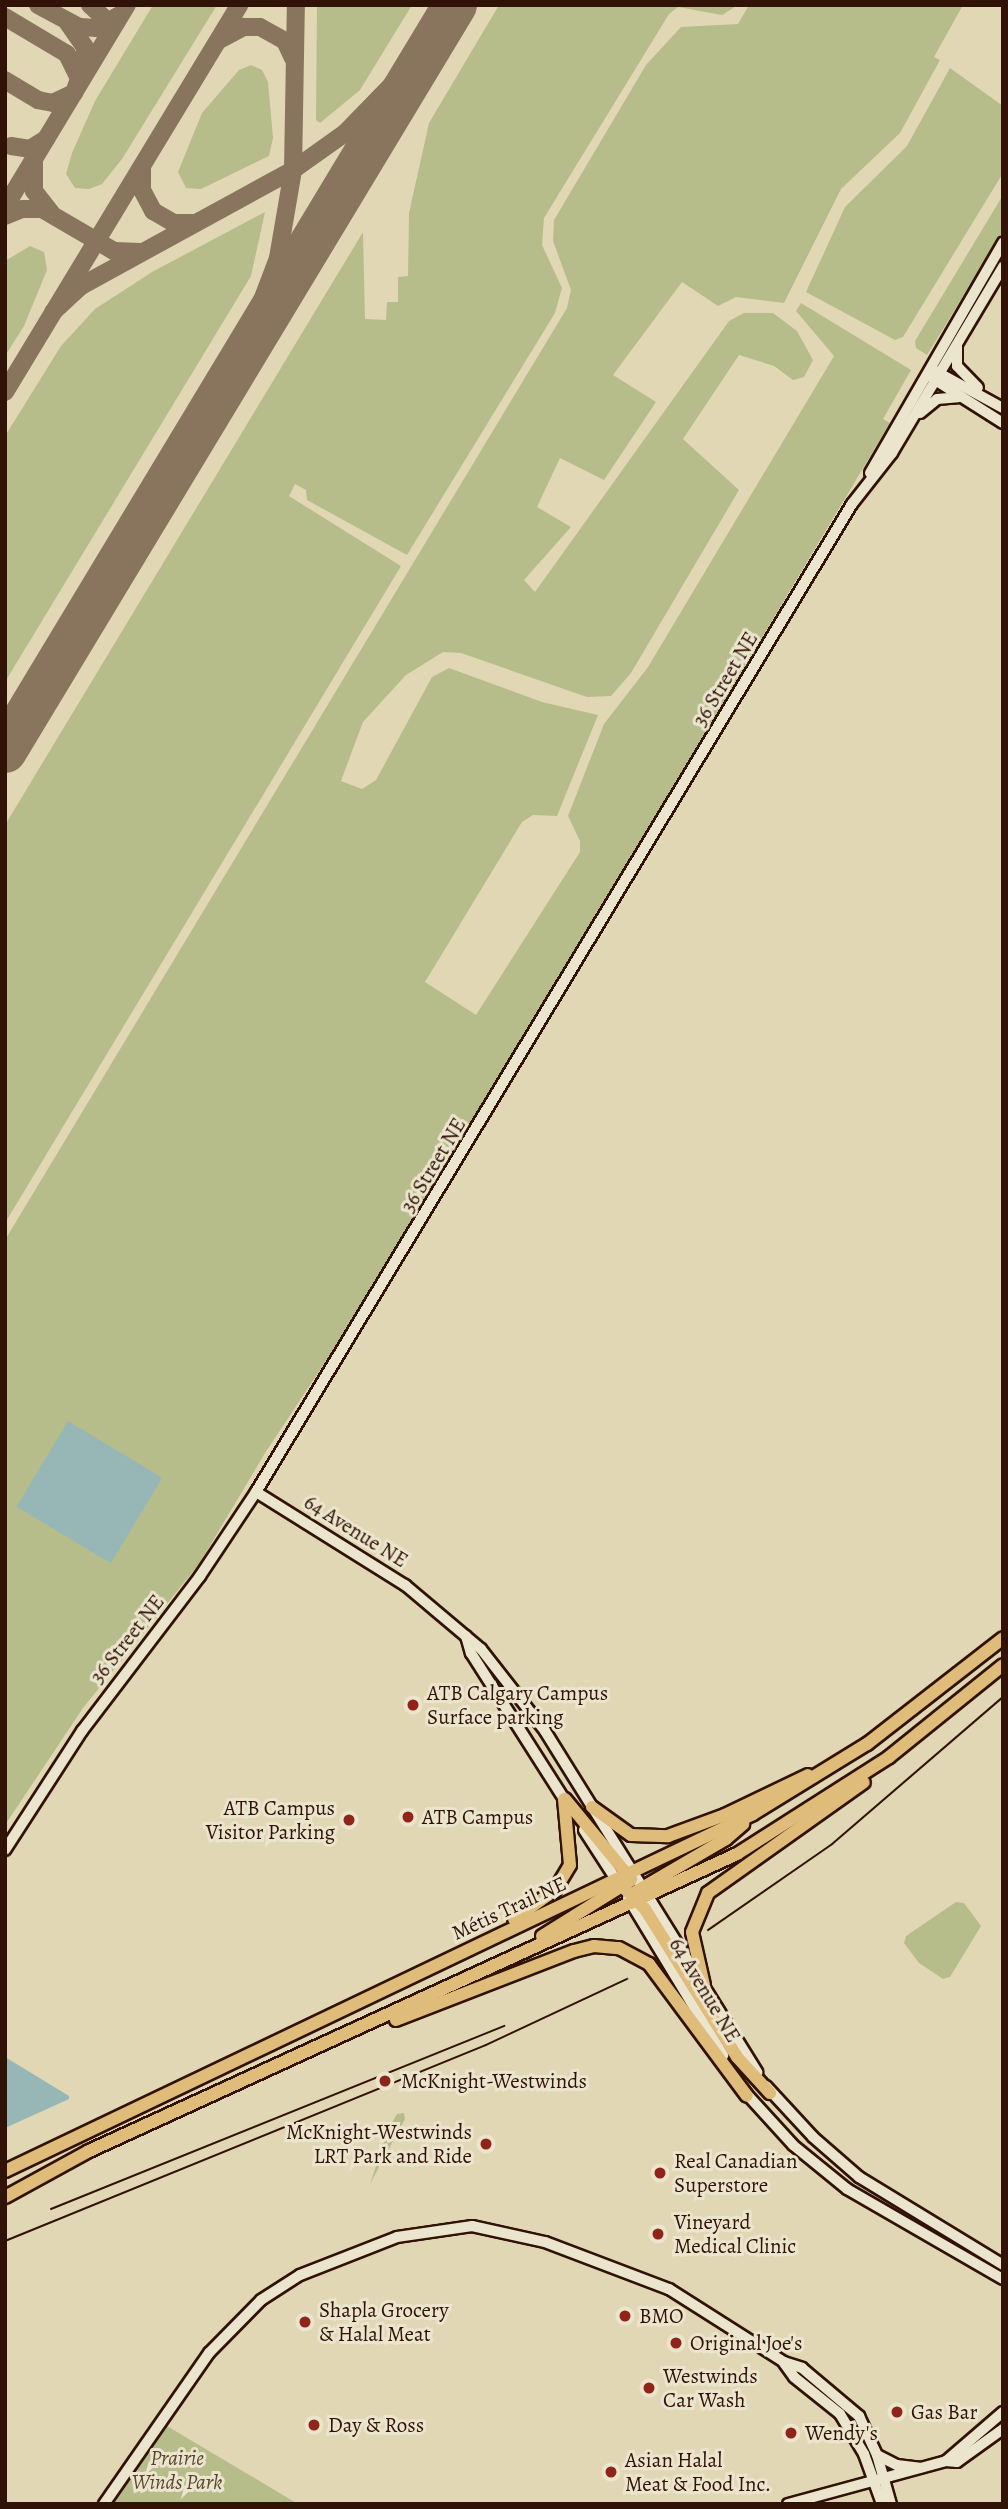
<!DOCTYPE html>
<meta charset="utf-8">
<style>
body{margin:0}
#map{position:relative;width:1008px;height:2509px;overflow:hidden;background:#e1d7b4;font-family:Alegreya,serif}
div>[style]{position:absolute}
.green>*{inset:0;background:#b6bd8b}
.water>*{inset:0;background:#97b7b6;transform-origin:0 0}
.taxiway>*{height:18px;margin:-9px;padding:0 9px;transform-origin:9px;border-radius:9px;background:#89745d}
.runway>*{height:44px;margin:-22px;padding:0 22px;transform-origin:22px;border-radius:22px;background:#89745d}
.roads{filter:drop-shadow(2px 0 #311206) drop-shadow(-2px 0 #311206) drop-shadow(0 2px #311206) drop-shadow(0 -2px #311206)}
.secondary>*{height:10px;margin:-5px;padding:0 5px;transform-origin:5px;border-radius:5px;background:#ece5ce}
.primary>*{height:12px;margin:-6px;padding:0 6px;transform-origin:6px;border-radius:6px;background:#e0bc7a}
.tram>*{height:2px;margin:-1px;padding:0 1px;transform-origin:1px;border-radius:1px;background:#311206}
.dots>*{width:19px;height:19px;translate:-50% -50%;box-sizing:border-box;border:4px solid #ece5ce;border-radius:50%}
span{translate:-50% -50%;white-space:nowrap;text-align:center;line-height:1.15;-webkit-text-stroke:6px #ece5ce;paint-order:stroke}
.street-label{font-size:21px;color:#311206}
.poi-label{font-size:21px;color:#311206}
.left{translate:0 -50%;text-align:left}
.right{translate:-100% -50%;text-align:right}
.park-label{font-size:21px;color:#59452e;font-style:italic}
.frame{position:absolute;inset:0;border:7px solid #311206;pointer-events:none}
</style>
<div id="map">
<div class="green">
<i style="clip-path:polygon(153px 5px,217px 5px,122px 159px,102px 184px,89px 189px,75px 188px,66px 174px,72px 153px,95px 101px)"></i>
<i style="clip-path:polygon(317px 5px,412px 5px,360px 90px,320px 123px,316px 120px)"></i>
<i style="clip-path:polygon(499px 5px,738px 5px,722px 15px,678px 7px,669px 14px,544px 218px,542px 245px,562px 288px,555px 313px,407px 555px,307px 500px,306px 490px,295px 484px,289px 496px,401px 566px,5px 1223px,5px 825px,363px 232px,365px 319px,386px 320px,387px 302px,398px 302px,398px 277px,408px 276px,409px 213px,429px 123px)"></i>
<i style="clip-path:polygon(749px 5px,963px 5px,934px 57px,940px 60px,900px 133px,841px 189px,784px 303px,736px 297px,718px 306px,682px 282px,613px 375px,656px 402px,604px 480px,560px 458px,537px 507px,571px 527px,524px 580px,535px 592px,729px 321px,744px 313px,773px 313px,797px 331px,813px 360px,804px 377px,793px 380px,774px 366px,739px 355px,683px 439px,739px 490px,631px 673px,611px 696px,587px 697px,461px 653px,443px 652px,406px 675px,363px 722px,341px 781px,362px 789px,376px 780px,432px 677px,449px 668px,542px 702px,598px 715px,557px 816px,533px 815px,522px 822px,425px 982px,476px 1015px,580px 852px,580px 841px,568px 816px,604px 724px,648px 667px,834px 356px,796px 311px,801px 303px,911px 370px,883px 419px,890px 423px,367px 1299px,265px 1453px,199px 1564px,83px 1708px,5px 1825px,5px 1240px,567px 308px,571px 290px,553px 241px,554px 220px,646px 65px,681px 27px,738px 24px)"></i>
<i style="clip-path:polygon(251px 65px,262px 70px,268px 82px,273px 138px,269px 156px,201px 189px,186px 188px,178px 172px,202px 113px,239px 70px)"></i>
<i style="clip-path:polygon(950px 68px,1003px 106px,1003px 173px,903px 337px,895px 340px,806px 292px,845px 207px,907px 146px)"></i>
<i style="clip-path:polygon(1003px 195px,1003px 231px,927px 355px,916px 348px,915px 341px)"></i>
<i style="clip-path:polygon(265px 212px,251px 276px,5px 682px,5px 436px,61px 346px,95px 309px,152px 272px)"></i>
<i style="clip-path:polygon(30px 246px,44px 252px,47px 270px,24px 326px,5px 356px,5px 261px)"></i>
<i style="clip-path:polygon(956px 1902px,964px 1903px,981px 1926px,950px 1977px,943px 1979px,919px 1963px,904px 1943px,906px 1936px)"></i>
<i style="clip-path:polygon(404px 2113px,405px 2119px,370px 2184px,389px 2128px,397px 2114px)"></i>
<i style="clip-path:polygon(167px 2426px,298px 2504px,113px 2504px)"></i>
</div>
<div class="water">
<i style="left:68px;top:1421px;width:110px;height:100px;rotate:31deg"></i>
<i style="clip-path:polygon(5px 2057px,69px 2096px,69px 2099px,5px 2128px)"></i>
</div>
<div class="taxiway">
<i style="left:38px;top:5px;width:47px;rotate:28.2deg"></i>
<i style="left:79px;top:27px;width:18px;rotate:3deg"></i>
<i style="left:97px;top:28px;width:24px;rotate:-30deg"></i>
<i style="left:90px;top:5px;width:18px;rotate:43deg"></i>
<i style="left:103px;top:17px;width:17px;rotate:80deg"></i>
<i style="left:5px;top:17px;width:72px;rotate:30.8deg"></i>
<i style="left:67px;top:54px;width:28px;rotate:64deg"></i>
<i style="left:79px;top:79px;width:15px;rotate:110deg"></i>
<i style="left:74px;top:93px;width:23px;rotate:155deg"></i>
<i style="left:53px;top:103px;width:15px;rotate:-169deg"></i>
<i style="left:38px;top:100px;width:39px;rotate:-149deg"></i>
<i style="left:68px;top:23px;width:29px;rotate:55deg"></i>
<i style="left:85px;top:47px;width:26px;rotate:90deg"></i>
<i style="left:221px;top:39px;width:26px;rotate:-28deg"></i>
<i style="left:244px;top:27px;width:16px"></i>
<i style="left:260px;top:27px;width:29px;rotate:29deg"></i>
<i style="left:285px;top:41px;width:19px;rotate:65deg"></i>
<i style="left:11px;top:146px;width:19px;rotate:9deg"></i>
<i style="left:30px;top:149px;width:19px;rotate:-32deg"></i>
<i style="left:34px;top:163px;width:28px;rotate:90deg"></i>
<i style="left:34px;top:191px;width:28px;rotate:52deg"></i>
<i style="left:142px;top:168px;width:22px;rotate:90deg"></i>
<i style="left:142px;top:190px;width:24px;rotate:62deg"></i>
<i style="left:153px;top:211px;width:24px;rotate:30deg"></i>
<i style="left:174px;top:223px;width:20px"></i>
<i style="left:5px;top:207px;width:236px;rotate:-58.9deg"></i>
<i style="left:5px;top:216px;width:18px;rotate:-22deg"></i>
<i style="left:22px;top:209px;width:20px"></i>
<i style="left:42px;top:209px;width:83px;rotate:30.3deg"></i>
<i style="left:114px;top:251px;width:27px;rotate:2deg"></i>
<i style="left:53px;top:312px;width:38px;rotate:-43deg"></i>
<i style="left:81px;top:286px;width:242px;rotate:-28.7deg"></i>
<i style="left:293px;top:170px;width:64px;rotate:-35.4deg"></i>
<i style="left:345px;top:133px;width:105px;rotate:-45.8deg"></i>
<i style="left:418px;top:58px;width:63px;rotate:-57.3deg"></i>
<i style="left:5px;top:392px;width:452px;rotate:-58.8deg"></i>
<i style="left:181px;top:454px;width:118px;rotate:-58.9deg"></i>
<i style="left:242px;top:353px;width:102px;rotate:-69.2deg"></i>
<i style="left:278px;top:258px;width:89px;rotate:-80.3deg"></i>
<i style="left:293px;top:170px;width:165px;rotate:-89deg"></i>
</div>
<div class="runway">
<i style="left:5px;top:751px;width:871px;rotate:-58.9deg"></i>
</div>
<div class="roads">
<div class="secondary">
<i style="left:957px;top:346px;width:20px;rotate:90deg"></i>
<i style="left:957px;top:366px;width:30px;rotate:46deg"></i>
<i style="left:935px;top:371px;width:77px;rotate:28.6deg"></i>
<i style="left:932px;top:378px;width:84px;rotate:32.4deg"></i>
<i style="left:920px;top:413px;width:22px;rotate:-39deg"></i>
<i style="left:937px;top:399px;width:21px;rotate:-5deg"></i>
<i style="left:870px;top:473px;width:266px;rotate:-60deg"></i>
<i style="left:256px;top:1492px;width:176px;rotate:32deg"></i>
<i style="left:405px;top:1585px;width:99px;rotate:40.1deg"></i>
<i style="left:481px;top:1649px;width:104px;rotate:52deg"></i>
<i style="left:545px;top:1731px;width:402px;rotate:58.1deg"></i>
<i style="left:466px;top:1636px;width:18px;rotate:74deg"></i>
<i style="left:471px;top:1653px;width:180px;rotate:57.5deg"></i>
<i style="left:584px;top:1830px;width:64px;rotate:57.1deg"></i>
<i style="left:5px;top:1850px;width:142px;rotate:-57.1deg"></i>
<i style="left:82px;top:1731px;width:195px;rotate:-52.7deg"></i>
<i style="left:200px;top:1576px;width:101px;rotate:-56.3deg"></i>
<i style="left:256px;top:1492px;width:1154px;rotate:-58.9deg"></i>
<i style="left:852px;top:504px;width:65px;rotate:-51.9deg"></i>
<i style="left:892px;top:453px;width:217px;rotate:-59.2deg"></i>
<i style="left:628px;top:1898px;width:184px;rotate:58.8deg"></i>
<i style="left:766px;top:2086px;width:69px;rotate:47.3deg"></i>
<i style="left:813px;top:2137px;width:61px;rotate:41deg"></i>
<i style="left:859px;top:2177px;width:169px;rotate:31.4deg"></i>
<i style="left:743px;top:2090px;width:74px;rotate:47.7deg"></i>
<i style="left:793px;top:2145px;width:70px;rotate:39.2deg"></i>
<i style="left:847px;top:2189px;width:180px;rotate:30deg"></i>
<i style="left:784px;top:2363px;width:17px;rotate:54deg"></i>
<i style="left:794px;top:2377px;width:59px;rotate:38.8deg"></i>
<i style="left:840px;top:2414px;width:47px;rotate:59deg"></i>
<i style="left:864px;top:2454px;width:53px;rotate:70.2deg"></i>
<i style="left:877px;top:2455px;width:22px;rotate:27deg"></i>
<i style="left:897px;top:2465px;width:23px;rotate:7deg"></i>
<i style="left:946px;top:2461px;width:75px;rotate:-40.7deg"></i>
<i style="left:104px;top:2504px;width:184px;rotate:-55.2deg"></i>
<i style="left:209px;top:2353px;width:74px;rotate:-45.5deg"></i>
<i style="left:261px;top:2300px;width:46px;rotate:-32.7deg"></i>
<i style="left:300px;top:2275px;width:104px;rotate:-21.4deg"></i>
<i style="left:397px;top:2237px;width:76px;rotate:-8.3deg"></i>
<i style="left:472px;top:2226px;width:75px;rotate:12.4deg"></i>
<i style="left:545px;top:2242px;width:133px;rotate:20.8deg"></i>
<i style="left:669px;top:2289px;width:136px;rotate:32.4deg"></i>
<i style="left:784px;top:2362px;width:19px;rotate:18deg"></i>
<i style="left:802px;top:2368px;width:75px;rotate:40.1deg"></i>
<i style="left:859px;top:2416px;width:43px;rotate:65.2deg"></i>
<i style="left:877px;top:2455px;width:51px;rotate:74.1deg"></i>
<i style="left:788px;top:2504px;width:164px;rotate:-15.2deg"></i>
<i style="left:946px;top:2461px;width:11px;rotate:5deg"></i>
<i style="left:957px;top:2462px;width:57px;rotate:-35.7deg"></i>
</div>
<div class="primary">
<i style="left:565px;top:1799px;width:104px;rotate:50.5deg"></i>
<i style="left:592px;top:1807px;width:48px;rotate:35.7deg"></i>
<i style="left:631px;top:1835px;width:37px;rotate:2deg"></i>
<i style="left:668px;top:1836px;width:61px;rotate:-20.2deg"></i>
<i style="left:725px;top:1815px;width:92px;rotate:-25.7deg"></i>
<i style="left:616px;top:1880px;width:41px;rotate:45deg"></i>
<i style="left:645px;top:1909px;width:174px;rotate:58.1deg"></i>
<i style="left:737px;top:2057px;width:49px;rotate:47.5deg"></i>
<i style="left:632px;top:1900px;width:10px;rotate:-61deg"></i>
<i style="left:637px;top:1891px;width:103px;rotate:-30.3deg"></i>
<i style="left:726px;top:1839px;width:23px;rotate:-41deg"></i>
<i style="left:514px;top:1919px;width:50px;rotate:-35.3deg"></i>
<i style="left:555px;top:1890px;width:29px;rotate:-59deg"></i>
<i style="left:570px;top:1865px;width:66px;rotate:-95.2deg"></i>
<i style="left:542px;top:1936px;width:104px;rotate:-32deg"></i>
<i style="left:704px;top:1985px;width:54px;rotate:-102.8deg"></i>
<i style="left:692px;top:1932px;width:42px;rotate:-67.7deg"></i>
<i style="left:708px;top:1893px;width:191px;rotate:-35.4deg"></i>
<i style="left:396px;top:2020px;width:191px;rotate:-21.2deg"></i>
<i style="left:574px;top:1951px;width:21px;rotate:-14deg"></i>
<i style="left:594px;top:1946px;width:25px;rotate:5deg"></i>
<i style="left:619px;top:1948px;width:34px;rotate:28deg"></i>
<i style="left:649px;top:1964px;width:164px;rotate:53.4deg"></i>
<i style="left:5px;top:2171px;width:829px;rotate:-25.51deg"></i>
<i style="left:753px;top:1814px;width:134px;rotate:-31.6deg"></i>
<i style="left:867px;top:1744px;width:172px;rotate:-37.9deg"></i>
<i style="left:5px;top:2197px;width:96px;rotate:-28.7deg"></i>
<i style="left:89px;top:2151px;width:713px;rotate:-24.62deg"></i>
<i style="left:737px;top:1854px;width:180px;rotate:-32.5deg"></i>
<i style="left:889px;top:1757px;width:146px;rotate:-38.9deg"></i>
</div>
</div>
<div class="tram">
<i style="left:708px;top:1930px;width:151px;rotate:-34.7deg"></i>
<i style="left:832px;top:1844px;width:225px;rotate:-40.7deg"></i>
<i style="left:51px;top:2209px;width:489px;rotate:-22deg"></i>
<i style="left:5px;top:2241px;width:519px;rotate:-22.17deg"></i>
<i style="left:486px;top:2045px;width:156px;rotate:-25.1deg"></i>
</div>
<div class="dots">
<i style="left:413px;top:1705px;background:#8f2418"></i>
<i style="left:408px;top:1817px;background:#8f2418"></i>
<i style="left:349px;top:1820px;background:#8f2418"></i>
<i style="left:385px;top:2081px;background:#8f2418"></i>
<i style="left:486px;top:2144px;background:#8f2418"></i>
<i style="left:660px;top:2173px;background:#8f2418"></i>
<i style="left:658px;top:2234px;background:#8f2418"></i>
<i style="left:625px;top:2316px;background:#8f2418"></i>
<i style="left:305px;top:2322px;background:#8f2418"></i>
<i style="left:676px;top:2343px;background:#8f2418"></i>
<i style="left:649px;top:2388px;background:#8f2418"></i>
<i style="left:897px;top:2412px;background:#8f2418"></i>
<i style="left:314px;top:2425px;background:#8f2418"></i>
<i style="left:791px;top:2433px;background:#8f2418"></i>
<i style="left:611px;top:2472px;background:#8f2418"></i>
</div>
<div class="street-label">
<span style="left:725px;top:679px;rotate:-59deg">36 Street NE</span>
<span style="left:433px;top:1165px;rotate:-59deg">36 Street NE</span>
<span style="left:356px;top:1531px;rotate:32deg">64 Avenue NE</span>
<span style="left:127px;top:1639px;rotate:-52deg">36 Street NE</span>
<span style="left:509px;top:1908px;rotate:-25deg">Métis Trail NE</span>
<span style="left:705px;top:1990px;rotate:59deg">64 Avenue NE</span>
</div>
<div class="poi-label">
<span class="left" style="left:427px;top:1705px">ATB Calgary Campus<br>Surface parking</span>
<span class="right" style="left:335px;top:1820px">ATB Campus<br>Visitor Parking</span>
<span class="left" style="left:422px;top:1817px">ATB Campus</span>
<span class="left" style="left:401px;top:2081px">McKnight-Westwinds</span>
<span class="right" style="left:472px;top:2144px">McKnight-Westwinds<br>LRT Park and Ride</span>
<span class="left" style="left:674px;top:2173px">Real Canadian<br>Superstore</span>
<span class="left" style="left:674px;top:2234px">Vineyard<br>Medical Clinic</span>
<span class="left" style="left:319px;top:2322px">Shapla Grocery<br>&amp; Halal Meat</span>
<span class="left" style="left:639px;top:2316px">BMO</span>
<span class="left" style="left:690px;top:2343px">Original Joe's</span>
<span class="left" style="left:663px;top:2388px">Westwinds<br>Car Wash</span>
<span class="left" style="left:911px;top:2412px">Gas Bar</span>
<span class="left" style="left:328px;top:2425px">Day &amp; Ross</span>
<span class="left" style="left:805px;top:2433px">Wendy's</span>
<span class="left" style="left:625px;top:2472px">Asian Halal<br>Meat &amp; Food Inc.</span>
</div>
<div class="park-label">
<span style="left:177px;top:2470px">Prairie<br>Winds Park</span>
</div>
<div class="frame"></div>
</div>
